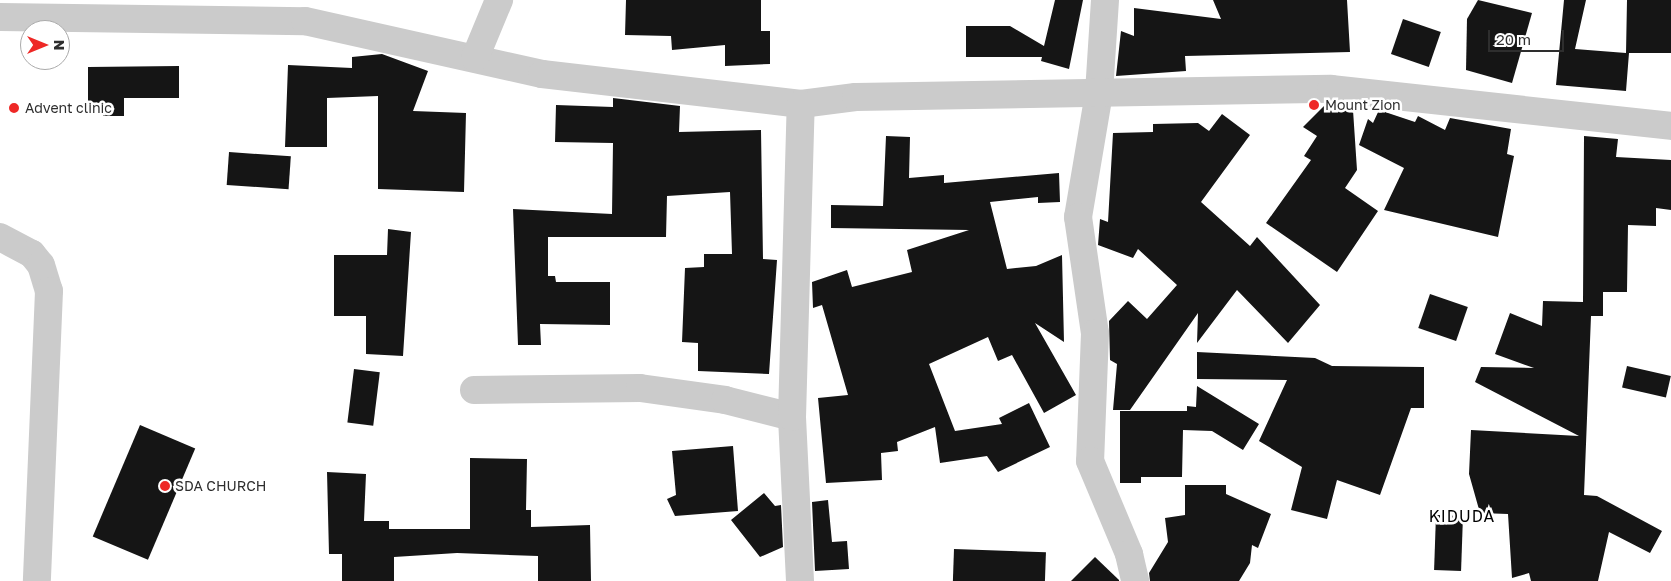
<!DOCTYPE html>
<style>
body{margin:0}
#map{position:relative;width:1671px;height:581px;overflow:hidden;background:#fff;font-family:"Golos Text",sans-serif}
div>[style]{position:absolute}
.building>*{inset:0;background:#151515;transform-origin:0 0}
.minor>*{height:28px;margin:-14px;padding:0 14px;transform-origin:14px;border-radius:14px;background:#cbcbcb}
.dots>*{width:14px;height:14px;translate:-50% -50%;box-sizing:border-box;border:2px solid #fff;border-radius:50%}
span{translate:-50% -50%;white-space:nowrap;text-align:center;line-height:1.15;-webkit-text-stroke:5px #fff;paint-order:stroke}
.poi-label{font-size:14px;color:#2e2e2e}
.left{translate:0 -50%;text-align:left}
.quarter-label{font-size:16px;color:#000;letter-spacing:1px}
.north{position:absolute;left:20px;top:20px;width:50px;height:50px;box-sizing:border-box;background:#fff;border:1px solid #ababab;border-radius:50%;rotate:90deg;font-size:14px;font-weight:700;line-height:20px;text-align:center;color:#2e2e2e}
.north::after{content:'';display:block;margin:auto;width:18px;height:22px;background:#ee2826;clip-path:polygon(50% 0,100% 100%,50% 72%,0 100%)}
.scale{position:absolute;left:1488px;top:30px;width:76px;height:22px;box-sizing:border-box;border:2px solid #2e2e2e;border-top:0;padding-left:6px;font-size:15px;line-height:18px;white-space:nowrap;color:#2e2e2e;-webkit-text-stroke:4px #fff;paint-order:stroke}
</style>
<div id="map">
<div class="building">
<i style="clip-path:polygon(626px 0,761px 0,761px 31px,770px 31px,770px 64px,725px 66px,725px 45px,672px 50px,671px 36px,625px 35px)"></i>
<i style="clip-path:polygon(1055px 0,1083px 0,1069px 69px,1041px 61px,1042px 57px,966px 57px,966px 26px,1010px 26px,1044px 46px)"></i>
<i style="clip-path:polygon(1213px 0,1347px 0,1350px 52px,1185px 56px,1186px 71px,1116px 76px,1121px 31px,1134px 36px,1134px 8px,1221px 19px)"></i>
<i style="clip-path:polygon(1478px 0,1532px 13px,1512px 83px,1466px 70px,1467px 19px)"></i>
<i style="clip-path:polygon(1564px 0,1586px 0,1575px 49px,1626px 53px,1627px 0,1671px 0,1671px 53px,1629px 53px,1626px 91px,1556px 85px)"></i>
<i style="left:1403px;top:19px;width:40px;height:37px;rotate:19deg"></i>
<i style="clip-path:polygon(382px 54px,428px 71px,413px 111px,466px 113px,464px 192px,378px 189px,378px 96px,327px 98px,327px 147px,285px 147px,288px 65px,352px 68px,352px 57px)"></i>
<i style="clip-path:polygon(179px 66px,179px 98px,124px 98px,124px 116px,103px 116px,104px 103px,88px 103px,88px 67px)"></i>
<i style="clip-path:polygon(613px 98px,680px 106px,679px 132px,761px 130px,763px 259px,777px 260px,769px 374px,698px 371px,698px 343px,682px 342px,685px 268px,704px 267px,704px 254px,732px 254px,730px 192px,667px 196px,666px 237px,548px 237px,548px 276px,555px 276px,556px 282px,610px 282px,610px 325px,540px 324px,541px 345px,518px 345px,513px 209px,612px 214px,613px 143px,555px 142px,556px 105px,613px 107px)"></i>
<i style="clip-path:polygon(1325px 105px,1353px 110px,1357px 170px,1345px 188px,1378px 211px,1337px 272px,1266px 223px,1311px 160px,1304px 156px,1317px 136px,1303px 127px)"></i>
<i style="clip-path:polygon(1379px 110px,1415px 122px,1418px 116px,1445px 130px,1450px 118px,1511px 129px,1507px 154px,1514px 156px,1498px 237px,1384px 210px,1404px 168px,1359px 145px,1368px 119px,1373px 123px)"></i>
<i style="clip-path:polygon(1222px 114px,1250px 135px,1201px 202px,1250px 246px,1257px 237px,1320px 305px,1288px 343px,1237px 290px,1197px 343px,1198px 313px,1130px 410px,1113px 410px,1117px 364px,1110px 360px,1109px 321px,1128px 301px,1147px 319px,1177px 285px,1138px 249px,1133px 258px,1098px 245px,1100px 219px,1108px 222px,1113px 133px,1153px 132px,1153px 124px,1198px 123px,1209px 131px)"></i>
<i style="clip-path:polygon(886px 136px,910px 137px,909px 178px,944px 175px,944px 183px,1059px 173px,1060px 202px,1038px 203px,1038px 197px,990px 202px,1007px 269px,1036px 266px,1062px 255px,1064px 342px,1035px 323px,1076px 395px,1044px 413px,1012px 355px,998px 361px,988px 337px,929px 364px,955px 431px,1002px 424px,999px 418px,1029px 403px,1050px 447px,998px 472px,987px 456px,940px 463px,935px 427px,897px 442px,898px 451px,881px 453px,882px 480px,826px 483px,818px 398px,848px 395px,822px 305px,813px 308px,812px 282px,847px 270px,852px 287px,912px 272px,907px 250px,969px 230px,831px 228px,831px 205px,883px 206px)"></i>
<i style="clip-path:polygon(1584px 136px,1618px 139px,1616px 157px,1671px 160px,1671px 210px,1656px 208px,1656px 226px,1628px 225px,1627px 292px,1603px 292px,1603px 316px,1591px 316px,1584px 495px,1597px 496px,1662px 531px,1650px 553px,1609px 532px,1598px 581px,1531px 581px,1529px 573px,1512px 578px,1508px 514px,1480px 513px,1469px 474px,1471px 430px,1579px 436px,1475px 382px,1481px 367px,1534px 368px,1495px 354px,1510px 313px,1542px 326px,1543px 301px,1583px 302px)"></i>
<i style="left:229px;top:152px;width:62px;height:33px;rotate:4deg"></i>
<i style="clip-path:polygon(388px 229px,411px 232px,403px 356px,366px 354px,366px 316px,334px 316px,334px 255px,387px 255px)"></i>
<i style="left:1430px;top:294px;width:40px;height:36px;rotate:19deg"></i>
<i style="clip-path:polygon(1197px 352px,1315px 358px,1332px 366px,1424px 367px,1424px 408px,1411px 408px,1380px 495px,1337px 480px,1327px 519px,1291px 510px,1302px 467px,1259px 441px,1287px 380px,1197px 379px)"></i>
<i style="left:1627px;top:366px;width:45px;height:22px;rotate:13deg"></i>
<i style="left:354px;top:369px;width:26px;height:54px;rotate:7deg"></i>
<i style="clip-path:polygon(1197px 386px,1259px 424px,1243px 450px,1212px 431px,1183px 430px,1182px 477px,1141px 477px,1141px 483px,1120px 483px,1120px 411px,1187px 411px,1187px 406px,1196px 407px)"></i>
<i style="left:140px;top:425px;width:60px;height:121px;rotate:23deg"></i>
<i style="clip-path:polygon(733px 446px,738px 511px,675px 516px,667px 499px,676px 495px,672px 451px)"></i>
<i style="clip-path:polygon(470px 458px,527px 459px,526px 510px,531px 510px,531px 527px,590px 525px,591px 581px,538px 581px,538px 556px,457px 553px,394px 557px,394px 581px,342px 581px,342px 554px,329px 554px,327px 472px,366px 474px,364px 521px,389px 521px,389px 529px,470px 529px)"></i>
<i style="clip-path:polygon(1185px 485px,1226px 485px,1226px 494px,1271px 514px,1258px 548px,1252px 545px,1250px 563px,1239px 581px,1150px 581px,1149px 573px,1168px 542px,1165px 518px,1185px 515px)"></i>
<i style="clip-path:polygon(764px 493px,775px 506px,781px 505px,783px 547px,760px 557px,731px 520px)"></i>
<i style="clip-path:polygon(828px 500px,832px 542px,847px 541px,849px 569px,815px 571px,812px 502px)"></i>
<i style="left:1436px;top:515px;width:27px;height:55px;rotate:2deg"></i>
<i style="left:954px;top:549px;width:92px;height:32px;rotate:2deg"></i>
<i style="clip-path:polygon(1095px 557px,1119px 580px,1119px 581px,1071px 581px)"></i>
</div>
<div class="minor">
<i style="left:1105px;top:0;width:93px;rotate:93.7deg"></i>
<i style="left:1099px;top:93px;width:126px;rotate:99.6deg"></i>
<i style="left:1078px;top:217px;width:117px;rotate:81.7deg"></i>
<i style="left:1095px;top:333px;width:128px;rotate:92.2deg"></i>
<i style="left:1090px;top:461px;width:101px;rotate:67.2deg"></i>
<i style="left:1129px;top:554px;width:28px;rotate:77deg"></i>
<i style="left:0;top:17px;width:305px;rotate:0.8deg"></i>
<i style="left:305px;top:21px;width:243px;rotate:12.6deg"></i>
<i style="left:542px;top:74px;width:261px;rotate:6.6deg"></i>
<i style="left:801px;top:104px;width:55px;rotate:-7.3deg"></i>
<i style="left:856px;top:97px;width:475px;rotate:-1deg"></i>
<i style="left:1331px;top:89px;width:342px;rotate:6.2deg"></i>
<i style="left:475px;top:58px;width:63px;rotate:-67.5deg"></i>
<i style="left:0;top:237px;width:36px;rotate:28deg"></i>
<i style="left:32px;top:254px;width:14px;rotate:51deg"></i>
<i style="left:41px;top:265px;width:27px;rotate:73deg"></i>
<i style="left:49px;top:291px;width:290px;rotate:92.4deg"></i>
<i style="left:474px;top:390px;width:166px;rotate:-0.7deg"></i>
<i style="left:640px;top:388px;width:86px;rotate:8deg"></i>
<i style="left:725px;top:400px;width:69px;rotate:14.2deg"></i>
<i style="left:800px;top:581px;width:164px;rotate:-92.8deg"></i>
<i style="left:792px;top:417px;width:313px;rotate:-88.4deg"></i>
</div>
<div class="dots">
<i style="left:1314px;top:105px;background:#ee2826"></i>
<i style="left:14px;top:108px;background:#ee2826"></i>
<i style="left:165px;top:486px;background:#ee2826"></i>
</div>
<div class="poi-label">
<span class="left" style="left:1325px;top:105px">Mount Zion</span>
<span class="left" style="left:25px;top:108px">Advent clinic</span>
<span class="left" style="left:175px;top:486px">SDA CHURCH</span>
</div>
<div class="quarter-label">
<span style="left:1462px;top:516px">KIDUDA</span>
</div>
<div class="north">N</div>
<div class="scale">20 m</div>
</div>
